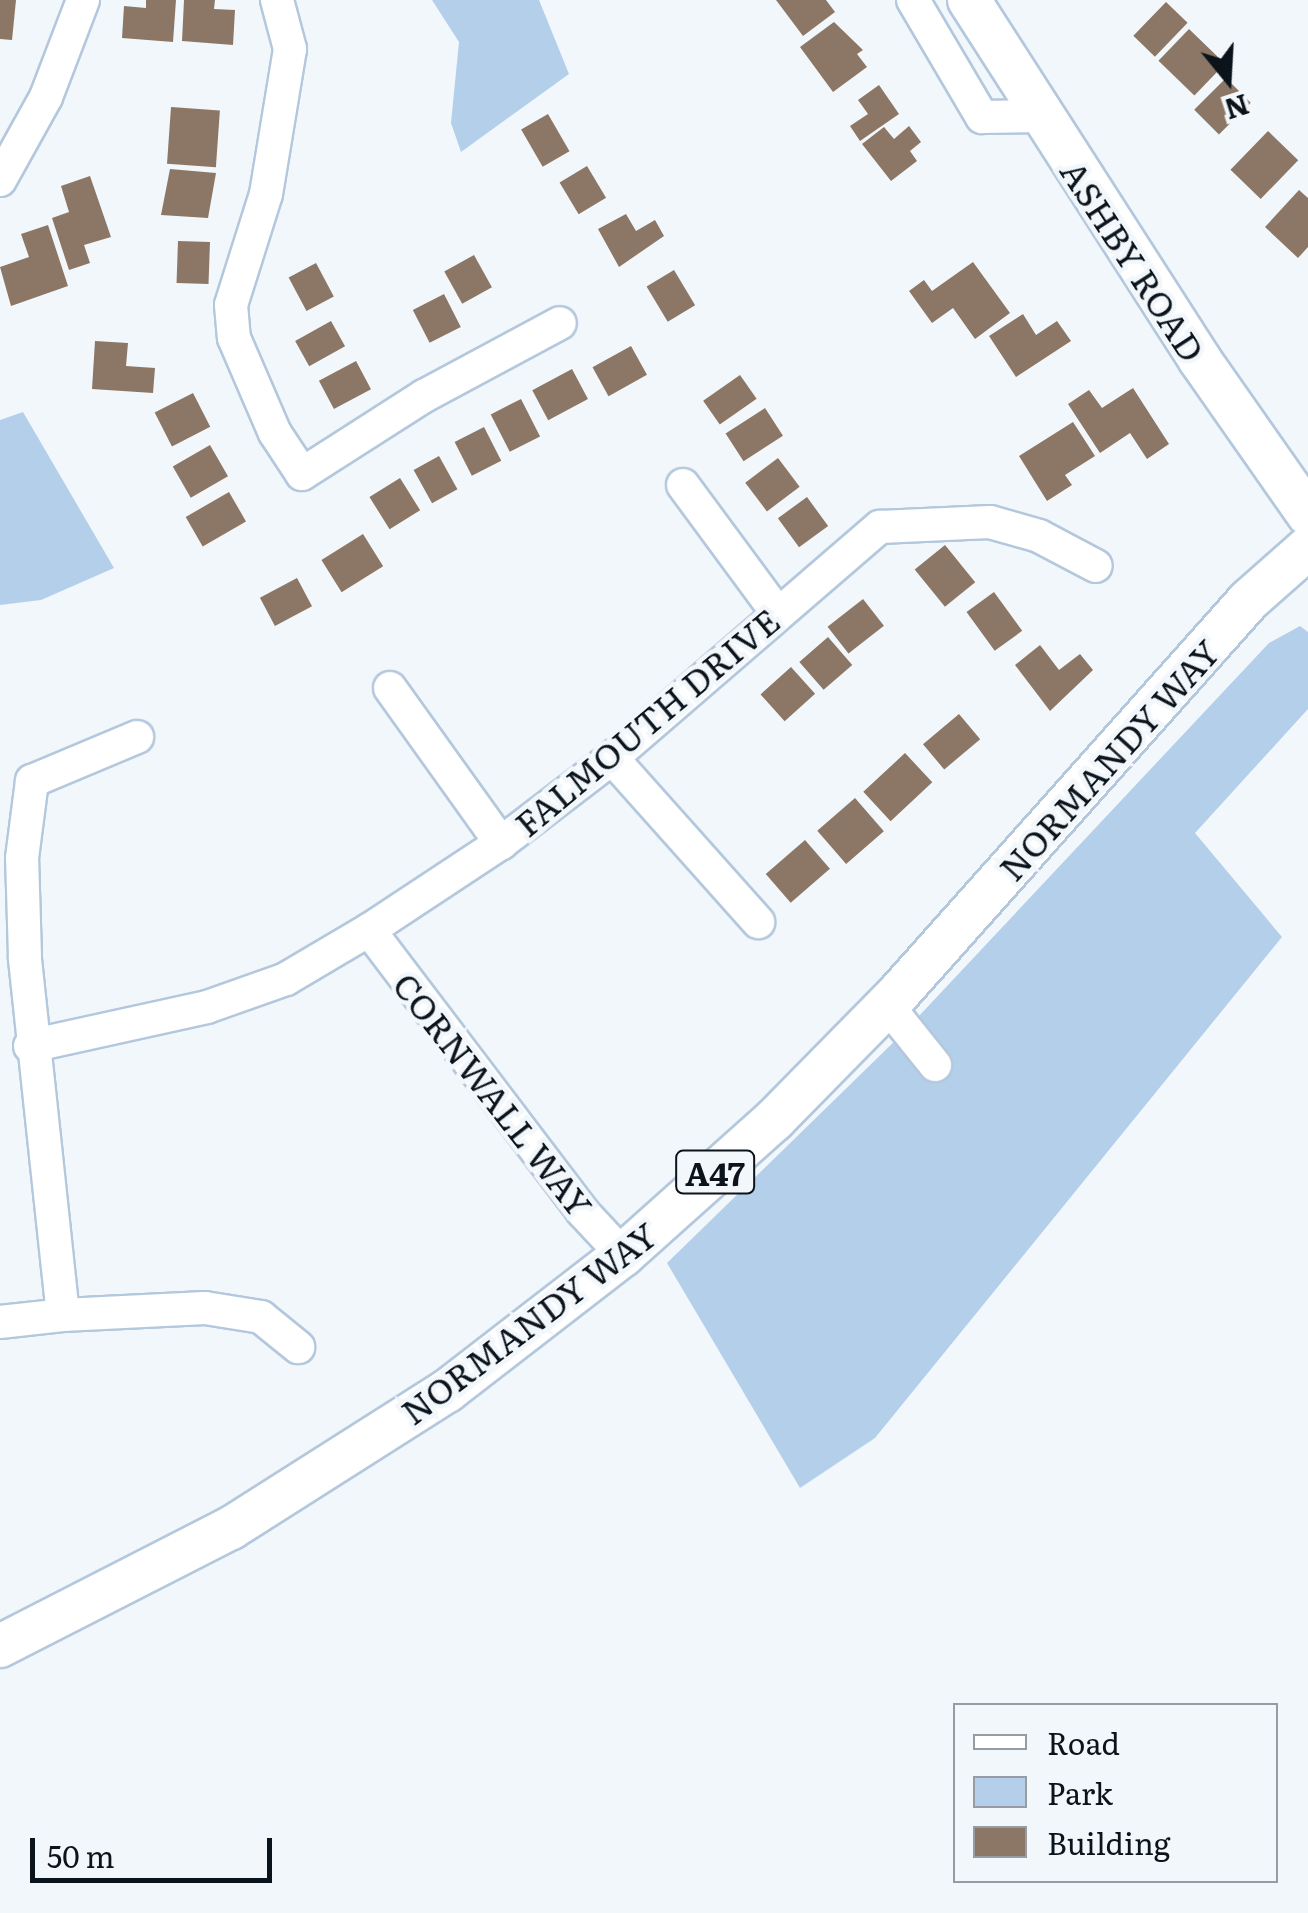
<!DOCTYPE html>
<style>
body{margin:0}
#map{position:relative;width:1308px;height:1913px;overflow:hidden;background:#f2f7fb;font-family:Literata,serif}
div>[style]{position:absolute}
.green>*{inset:0;background:#b4cfea}
.building>*{inset:0;background:#8c7766;transform-origin:0 0}
.roads{filter:drop-shadow(2px 0 #b4c8dd) drop-shadow(-2px 0 #b4c8dd) drop-shadow(0 2px #b4c8dd) drop-shadow(0 -2px #b4c8dd)}
.minor>*{height:32px;margin:-16px;padding:0 16px;transform-origin:16px;border-radius:16px;background:#fff}
.major>*{height:42px;margin:-21px;padding:0 21px;transform-origin:21px;border-radius:21px;background:#fff}
span{translate:-50% -50%;white-space:nowrap;text-align:center;line-height:1.15;-webkit-text-stroke:9px #f2f7fb;paint-order:stroke}
.shield-label span{padding:2px 8px;background:#f2f7fb;border:2px solid;border-radius:8px;-webkit-text-stroke-width:0}
.shield-label{font-size:32px;color:#0c141b;font-weight:700}
.street-label{font-size:35px;color:#0c141b}
.legend{position:absolute;left:953px;top:1703px;width:325px;height:180px;box-sizing:border-box;background:#f2f7fb;border:2px solid #969ca1;margin:0;padding:12px 18px;list-style:none;font-size:30px;color:#0c141b}
.legend li{display:flex;align-items:center;gap:20px;height:50px}
.legend b{width:50px;border:2px solid #969ca1}
.north{position:absolute;left:1178px;top:30px;width:100px;height:100px;-webkit-text-stroke:8px #f2f7fb;paint-order:stroke;rotate:162deg;font-size:28px;font-weight:700;line-height:40px;text-align:center;color:#0c141b}
.north::after{content:'';display:block;margin:auto;width:35px;height:45px;background:#0c141b;clip-path:polygon(50% 0,100% 100%,50% 72%,0 100%)}
.scale{position:absolute;left:30px;top:1838px;width:242px;height:45px;box-sizing:border-box;border:5px solid #0c141b;border-top:0;padding-left:12px;font-size:30px;line-height:35px;white-space:nowrap;color:#0c141b;-webkit-text-stroke:8px #f2f7fb;paint-order:stroke}
</style>
<div id="map">
<div class="green">
<i style="clip-path:polygon(432px 0,539px 0,569px 74px,461px 152px,451px 123px,459px 42px)"></i>
<i style="clip-path:polygon(23px 412px,114px 568px,41px 600px,0 605px,0 420px)"></i>
<i style="clip-path:polygon(1300px 626px,1308px 632px,1308px 709px,1195px 833px,1282px 937px,875px 1438px,800px 1488px,667px 1263px,903px 1033px,1269px 643px)"></i>
</div>
<div class="building">
<i style="clip-path:polygon(0 0,16px 0,12px 40px,0 39px)"></i>
<i style="clip-path:polygon(146px 0,176px 0,173px 42px,122px 38px,124px 6px,146px 8px)"></i>
<i style="clip-path:polygon(184px 0,215px 0,214px 9px,235px 10px,233px 45px,182px 41px)"></i>
<i style="clip-path:polygon(776px 0,826px 0,835px 12px,803px 36px)"></i>
<i style="left:1166px;top:2px;width:30px;height:47px;rotate:44deg"></i>
<i style="clip-path:polygon(834px 22px,863px 50px,857px 54px,867px 67px,833px 92px,800px 47px)"></i>
<i style="left:1189px;top:29px;width:50px;height:44px;rotate:44deg"></i>
<i style="left:1226px;top:78px;width:35px;height:45px;rotate:45deg"></i>
<i style="clip-path:polygon(879px 85px,899px 114px,860px 141px,850px 126px,868px 114px,858px 100px)"></i>
<i style="left:171px;top:107px;width:49px;height:57px;rotate:4deg"></i>
<i style="left:548px;top:114px;width:43px;height:31px;rotate:60deg"></i>
<i style="clip-path:polygon(909px 126px,921px 142px,910px 151px,917px 161px,891px 181px,862px 144px,884px 127px,894px 139px)"></i>
<i style="left:1268px;top:131px;width:42px;height:54px;rotate:44deg"></i>
<i style="left:587px;top:166px;width:37px;height:32px;rotate:59deg"></i>
<i style="clip-path:polygon(170px 169px,216px 173px,208px 218px,161px 215px)"></i>
<i style="clip-path:polygon(90px 176px,111px 237px,84px 245px,90px 263px,69px 270px,52px 218px,69px 212px,61px 186px)"></i>
<i style="clip-path:polygon(1299px 190px,1308px 198px,1308px 247px,1298px 258px,1265px 227px)"></i>
<i style="clip-path:polygon(626px 214px,636px 231px,655px 220px,664px 236px,619px 267px,598px 229px)"></i>
<i style="clip-path:polygon(48px 225px,68px 286px,11px 306px,0 267px,29px 257px,21px 234px)"></i>
<i style="left:178px;top:241px;width:32px;height:42px;rotate:2deg"></i>
<i style="left:474px;top:255px;width:37px;height:34px;rotate:61deg"></i>
<i style="clip-path:polygon(973px 262px,1010px 313px,975px 339px,953px 308px,932px 323px,909px 291px,924px 280px,932px 291px)"></i>
<i style="left:316px;top:263px;width:38px;height:31px;rotate:62deg"></i>
<i style="left:674px;top:270px;width:41px;height:32px;rotate:59deg"></i>
<i style="left:444px;top:294px;width:37px;height:35px;rotate:63deg"></i>
<i style="clip-path:polygon(1023px 314px,1036px 335px,1057px 321px,1071px 341px,1016px 377px,989px 336px)"></i>
<i style="left:331px;top:321px;width:29px;height:41px;rotate:61deg"></i>
<i style="clip-path:polygon(95px 341px,128px 343px,126px 366px,155px 368px,153px 393px,92px 389px)"></i>
<i style="left:631px;top:346px;width:33px;height:44px;rotate:61deg"></i>
<i style="left:356px;top:361px;width:32px;height:42px;rotate:62deg"></i>
<i style="left:572px;top:369px;width:34px;height:45px;rotate:62deg"></i>
<i style="left:740px;top:375px;width:29px;height:45px;rotate:55deg"></i>
<i style="clip-path:polygon(1133px 388px,1169px 444px,1147px 459px,1130px 433px,1100px 453px,1068px 404px,1089px 390px,1102px 408px)"></i>
<i style="left:193px;top:393px;width:38px;height:43px;rotate:63deg"></i>
<i style="left:521px;top:399px;width:42px;height:34px;rotate:63deg"></i>
<i style="left:765px;top:408px;width:33px;height:47px;rotate:57deg"></i>
<i style="clip-path:polygon(1073px 422px,1095px 456px,1065px 475px,1072px 485px,1047px 501px,1019px 456px)"></i>
<i style="left:484px;top:427px;width:38px;height:33px;rotate:63deg"></i>
<i style="left:210px;top:445px;width:36px;height:43px;rotate:60deg"></i>
<i style="left:439px;top:456px;width:38px;height:29px;rotate:61deg"></i>
<i style="left:778px;top:458px;width:36px;height:41px;rotate:53deg"></i>
<i style="left:400px;top:478px;width:38px;height:36px;rotate:58deg"></i>
<i style="left:229px;top:492px;width:34px;height:50px;rotate:60deg"></i>
<i style="left:807px;top:497px;width:36px;height:36px;rotate:54deg"></i>
<i style="left:363px;top:534px;width:38px;height:49px;rotate:58deg"></i>
<i style="left:945px;top:545px;width:48px;height:39px;rotate:51deg"></i>
<i style="left:297px;top:578px;width:32px;height:42px;rotate:62deg"></i>
<i style="left:994px;top:592px;width:48px;height:34px;rotate:54deg"></i>
<i style="left:863px;top:599px;width:34px;height:45px;rotate:52deg"></i>
<i style="left:828px;top:637px;width:37px;height:38px;rotate:49deg"></i>
<i style="clip-path:polygon(1040px 645px,1059px 670px,1080px 654px,1093px 670px,1050px 711px,1015px 665px)"></i>
<i style="left:791px;top:667px;width:36px;height:41px;rotate:48deg"></i>
<i style="left:959px;top:714px;width:33px;height:47px;rotate:50deg"></i>
<i style="left:905px;top:753px;width:40px;height:57px;rotate:47deg"></i>
<i style="left:855px;top:798px;width:44px;height:50px;rotate:49deg"></i>
<i style="left:805px;top:840px;width:38px;height:52px;rotate:49deg"></i>
</div>
<div class="roads">
<div class="minor">
<i style="left:277px;top:0;width:51px;rotate:75.1deg"></i>
<i style="left:290px;top:49px;width:147px;rotate:99.4deg"></i>
<i style="left:266px;top:194px;width:116px;rotate:107.5deg"></i>
<i style="left:231px;top:305px;width:33px;rotate:85deg"></i>
<i style="left:234px;top:338px;width:103px;rotate:66.7deg"></i>
<i style="left:275px;top:433px;width:49px;rotate:56.6deg"></i>
<i style="left:302px;top:474px;width:145px;rotate:-32.6deg"></i>
<i style="left:424px;top:396px;width:154px;rotate:-28.2deg"></i>
<i style="left:913px;top:0;width:136px;rotate:59.5deg"></i>
<i style="left:982px;top:117px;width:58px;rotate:-1deg"></i>
<i style="left:0;top:180px;width:95px;rotate:-61deg"></i>
<i style="left:46px;top:97px;width:104px;rotate:-69.1deg"></i>
<i style="left:683px;top:485px;width:157px;rotate:53.6deg"></i>
<i style="left:390px;top:688px;width:191px;rotate:54.4deg"></i>
<i style="left:612px;top:758px;width:220px;rotate:48.3deg"></i>
<i style="left:369px;top:930px;width:353px;rotate:52.8deg"></i>
<i style="left:582px;top:1211px;width:60px;rotate:47deg"></i>
<i style="left:887px;top:1005px;width:77px;rotate:51.3deg"></i>
<i style="left:30px;top:1046px;width:181px;rotate:-12.4deg"></i>
<i style="left:207px;top:1007px;width:84px;rotate:-19.5deg"></i>
<i style="left:286px;top:979px;width:96px;rotate:-30.6deg"></i>
<i style="left:369px;top:930px;width:158px;rotate:-33.4deg"></i>
<i style="left:501px;top:843px;width:140px;rotate:-37.4deg"></i>
<i style="left:612px;top:758px;width:354px;rotate:-40.8deg"></i>
<i style="left:880px;top:527px;width:110px;rotate:-2.6deg"></i>
<i style="left:990px;top:522px;width:51px;rotate:15.9deg"></i>
<i style="left:1039px;top:536px;width:64px;rotate:27.8deg"></i>
<i style="left:63px;top:1315px;width:142px;rotate:-2.8deg"></i>
<i style="left:205px;top:1308px;width:57px;rotate:9.1deg"></i>
<i style="left:261px;top:1317px;width:48px;rotate:39deg"></i>
<i style="left:0;top:1322px;width:63px;rotate:-6.3deg"></i>
<i style="left:63px;top:1315px;width:360px;rotate:-96.1deg"></i>
<i style="left:25px;top:957px;width:99px;rotate:-91.7deg"></i>
<i style="left:22px;top:858px;width:78px;rotate:-82.6deg"></i>
<i style="left:32px;top:781px;width:114px;rotate:-22.7deg"></i>
</div>
<div class="major">
<i style="left:969px;top:0;width:428px;rotate:57.3deg"></i>
<i style="left:1200px;top:360px;width:188px;rotate:55deg"></i>
<i style="left:0;top:1646px;width:259px;rotate:-27.1deg"></i>
<i style="left:231px;top:1528px;width:256px;rotate:-32.4deg"></i>
<i style="left:447px;top:1391px;width:222px;rotate:-37.7deg"></i>
<i style="left:623px;top:1255px;width:203px;rotate:-41.8deg"></i>
<i style="left:774px;top:1120px;width:175px;rotate:-45.5deg"></i>
<i style="left:897px;top:995px;width:529px;rotate:-48.29deg"></i>
<i style="left:1249px;top:600px;width:79px;rotate:-41.4deg"></i>
</div>
</div>
<div class="shield-label">
<span style="left:715px;top:1172px">A47</span>
</div>
<div class="street-label">
<span style="left:1134px;top:260px;rotate:57deg">ASHBY ROAD</span>
<span style="left:646px;top:721px;rotate:-40deg">FALMOUTH DRIVE</span>
<span style="left:1108px;top:759px;rotate:-48deg">NORMANDY WAY</span>
<span style="left:494px;top:1094px;rotate:52deg">CORNWALL WAY</span>
<span style="left:528px;top:1322px;rotate:-37deg">NORMANDY WAY</span>
</div>
<ul class="legend">
<li><b style="height:12px;background:#fff"></b>Road</li>
<li><b style="height:28px;background:#b4cfea"></b>Park</li>
<li><b style="height:28px;background:#8c7766"></b>Building</li>
</ul>
<div class="north">N</div>
<div class="scale">50 m</div>
</div>
